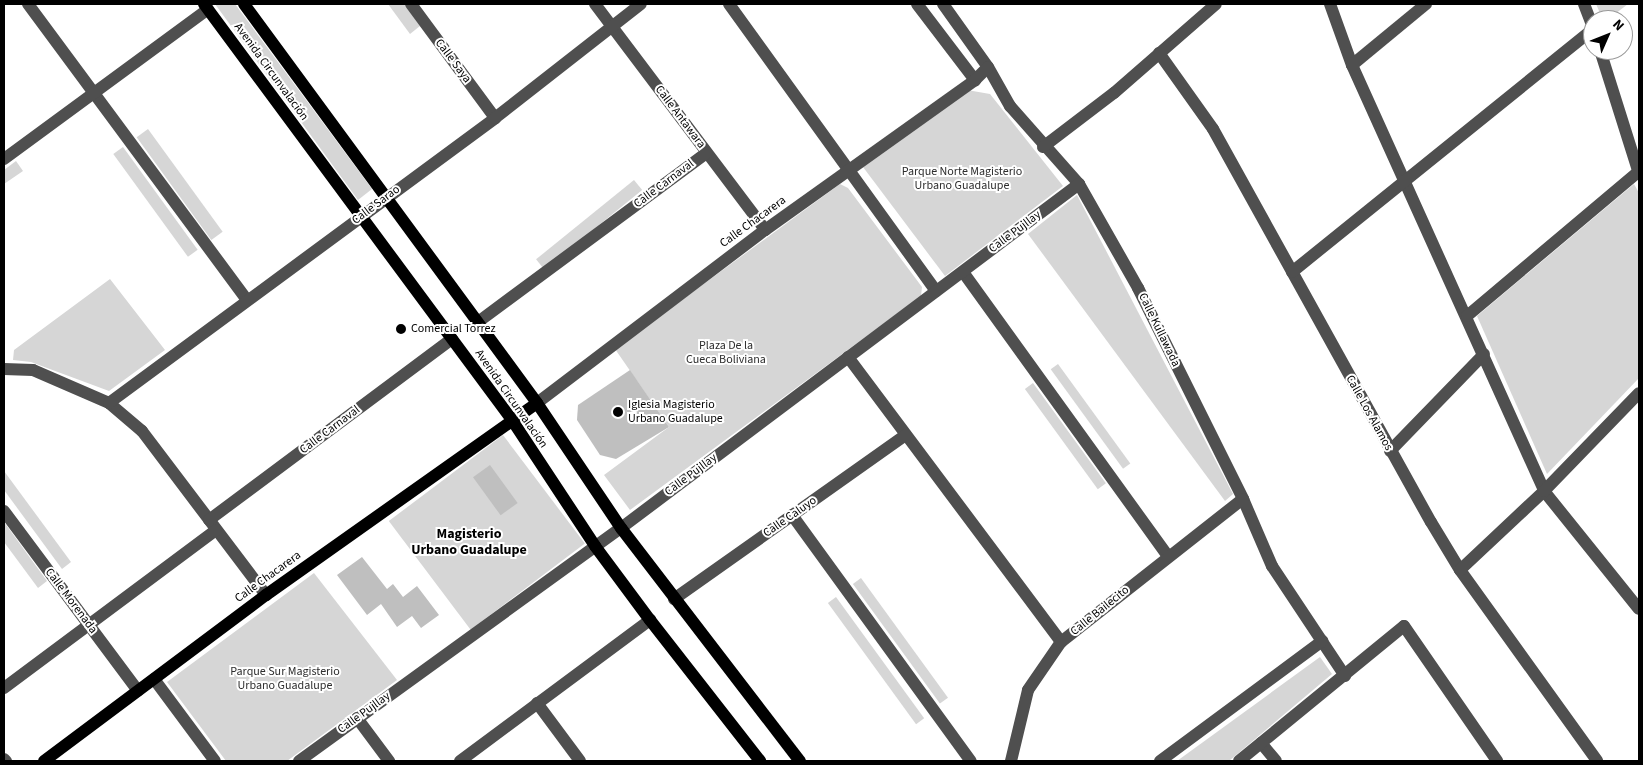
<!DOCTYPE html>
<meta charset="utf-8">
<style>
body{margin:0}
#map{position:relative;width:1643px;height:765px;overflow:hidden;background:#fff;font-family:"Source Sans 3",sans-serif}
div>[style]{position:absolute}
.green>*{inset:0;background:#d6d6d6;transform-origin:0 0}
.building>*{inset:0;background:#bfbfbf;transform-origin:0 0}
.minor>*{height:12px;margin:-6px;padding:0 6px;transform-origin:6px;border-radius:6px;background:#4f4f4f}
.major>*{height:12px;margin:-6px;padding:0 6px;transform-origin:6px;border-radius:6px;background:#000}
.dots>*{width:14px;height:14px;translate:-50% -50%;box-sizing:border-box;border:2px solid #fff;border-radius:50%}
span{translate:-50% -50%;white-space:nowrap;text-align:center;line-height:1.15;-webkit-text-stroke:4px #fff;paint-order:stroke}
.street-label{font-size:12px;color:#000}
.park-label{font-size:12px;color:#2d2d2d}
.poi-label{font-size:12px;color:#000}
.left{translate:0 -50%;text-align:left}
.neighbourhood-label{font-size:14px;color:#000;font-weight:700}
.frame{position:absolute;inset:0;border:5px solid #000;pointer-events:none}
.north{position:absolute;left:1583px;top:10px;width:50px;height:50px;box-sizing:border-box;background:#fff;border:1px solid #999;border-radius:50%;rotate:46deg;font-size:14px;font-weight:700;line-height:20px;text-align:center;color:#000}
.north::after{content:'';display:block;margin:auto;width:18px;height:22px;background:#000;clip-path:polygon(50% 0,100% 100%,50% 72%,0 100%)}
</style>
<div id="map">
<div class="green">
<i style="clip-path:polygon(215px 4px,235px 4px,372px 189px,358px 200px)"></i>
<i style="clip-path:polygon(388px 4px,404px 4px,420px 26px,410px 34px)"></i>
<i style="clip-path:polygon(1596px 4px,1628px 4px,1607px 20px,1603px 20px)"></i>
<i style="clip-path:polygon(967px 90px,990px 94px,1063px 186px,945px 276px,863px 167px)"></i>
<i style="left:148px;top:129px;width:127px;height:14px;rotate:54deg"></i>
<i style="left:123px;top:147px;width:127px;height:12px;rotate:54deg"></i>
<i style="clip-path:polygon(16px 161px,23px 171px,4px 184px,4px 170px)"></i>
<i style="left:634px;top:180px;width:13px;height:126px;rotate:51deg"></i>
<i style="clip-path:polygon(840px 184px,848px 188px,922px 287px,921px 296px,630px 510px,604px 475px,669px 427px,615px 349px)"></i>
<i style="clip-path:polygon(1634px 184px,1639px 193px,1639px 378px,1547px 474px,1477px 316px)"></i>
<i style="clip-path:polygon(1077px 195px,1233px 494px,1225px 501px,1028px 234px)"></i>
<i style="clip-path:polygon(110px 279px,165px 350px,109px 391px,31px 362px,13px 360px,14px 350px)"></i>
<i style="left:1058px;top:364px;width:123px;height:9px;rotate:54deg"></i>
<i style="left:1033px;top:383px;width:124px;height:10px;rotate:54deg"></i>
<i style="left:503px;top:435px;width:136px;height:143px;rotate:53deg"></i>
<i style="clip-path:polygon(4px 471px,71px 562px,62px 569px,4px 490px)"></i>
<i style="clip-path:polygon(4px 522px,47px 581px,38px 588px,4px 542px)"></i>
<i style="clip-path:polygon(314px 573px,397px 680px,287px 761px,226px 761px,167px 682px)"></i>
<i style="left:861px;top:578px;width:148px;height:10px;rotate:54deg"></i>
<i style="left:836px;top:597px;width:150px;height:10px;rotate:54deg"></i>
<i style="clip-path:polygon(1320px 657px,1332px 674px,1229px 761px,1177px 761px)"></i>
</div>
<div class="building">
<i style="clip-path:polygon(630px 370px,669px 427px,616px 459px,600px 455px,577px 420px,578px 405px)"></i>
<i style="left:490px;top:465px;width:47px;height:21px;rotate:54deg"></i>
<i style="clip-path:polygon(362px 557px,387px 589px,393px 584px,403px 597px,417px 586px,439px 615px,421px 628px,412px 616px,397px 627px,381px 604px,367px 615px,337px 575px)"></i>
</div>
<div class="minor">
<i style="left:28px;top:4px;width:368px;rotate:53.5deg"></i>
<i style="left:411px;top:4px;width:142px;rotate:53.6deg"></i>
<i style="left:595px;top:4px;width:283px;rotate:53deg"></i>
<i style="left:729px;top:4px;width:354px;rotate:54.2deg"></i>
<i style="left:917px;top:4px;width:96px;rotate:52.7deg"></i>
<i style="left:943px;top:4px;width:77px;rotate:54.5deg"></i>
<i style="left:988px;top:67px;width:45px;rotate:60.6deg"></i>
<i style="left:1010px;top:106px;width:104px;rotate:48.5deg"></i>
<i style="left:1079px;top:184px;width:120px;rotate:60.4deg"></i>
<i style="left:1138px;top:288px;width:236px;rotate:63.5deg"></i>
<i style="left:1243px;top:499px;width:73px;rotate:66.6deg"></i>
<i style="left:1272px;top:566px;width:132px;rotate:56.4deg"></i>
<i style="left:1330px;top:4px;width:65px;rotate:70.2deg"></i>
<i style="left:1352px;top:65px;width:467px;rotate:65.7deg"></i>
<i style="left:1544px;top:491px;width:151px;rotate:51.2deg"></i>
<i style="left:1584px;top:4px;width:25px;rotate:69deg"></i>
<i style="left:1600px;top:50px;width:130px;rotate:72.5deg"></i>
<i style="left:1159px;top:53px;width:93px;rotate:54.6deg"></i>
<i style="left:1213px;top:129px;width:449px;rotate:61deg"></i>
<i style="left:1431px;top:522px;width:56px;rotate:58.9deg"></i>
<i style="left:1460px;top:570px;width:235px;rotate:54.3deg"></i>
<i style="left:1352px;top:65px;width:96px;rotate:-39.5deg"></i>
<i style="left:1043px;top:147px;width:89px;rotate:-37.3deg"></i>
<i style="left:1114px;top:93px;width:135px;rotate:-41.1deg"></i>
<i style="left:4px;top:159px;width:253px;rotate:-36.3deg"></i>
<i style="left:963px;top:272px;width:350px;rotate:54.2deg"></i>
<i style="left:1292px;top:272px;width:387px;rotate:-38.9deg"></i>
<i style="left:1467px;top:316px;width:225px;rotate:-40.1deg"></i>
<i style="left:478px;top:322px;width:284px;rotate:-36.5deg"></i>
<i style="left:848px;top:357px;width:356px;rotate:53.2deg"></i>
<i style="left:4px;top:369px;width:29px;rotate:2deg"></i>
<i style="left:33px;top:370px;width:83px;rotate:23.5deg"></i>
<i style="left:109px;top:403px;width:43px;rotate:40.3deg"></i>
<i style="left:142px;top:431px;width:206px;rotate:52.9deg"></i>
<i style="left:109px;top:403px;width:480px;rotate:-36.4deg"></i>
<i style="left:495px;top:118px;width:185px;rotate:-38deg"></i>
<i style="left:537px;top:403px;width:286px;rotate:-37.2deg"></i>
<i style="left:765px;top:230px;width:258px;rotate:-35.5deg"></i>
<i style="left:975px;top:80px;width:18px;rotate:-45deg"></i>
<i style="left:1390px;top:451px;width:135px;rotate:-45.9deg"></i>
<i style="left:4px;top:511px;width:224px;rotate:53.3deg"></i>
<i style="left:792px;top:515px;width:304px;rotate:54deg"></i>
<i style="left:209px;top:520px;width:303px;rotate:-36.7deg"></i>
<i style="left:1460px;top:570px;width:115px;rotate:-43.2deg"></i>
<i style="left:1544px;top:491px;width:136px;rotate:-45.9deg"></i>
<i style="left:674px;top:599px;width:284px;rotate:-35.3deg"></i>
<i style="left:154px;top:679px;width:102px;rotate:53.4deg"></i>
<i style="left:4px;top:688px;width:264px;rotate:-36.7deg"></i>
<i style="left:537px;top:703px;width:72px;rotate:53.4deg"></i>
<i style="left:357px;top:718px;width:54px;rotate:53.3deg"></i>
<i style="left:1261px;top:743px;width:23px;rotate:50deg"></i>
<i style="left:4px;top:759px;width:3px;rotate:45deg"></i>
<i style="left:299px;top:761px;width:397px;rotate:-35.9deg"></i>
<i style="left:621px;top:528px;width:573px;rotate:-36.91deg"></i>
<i style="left:460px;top:761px;width:237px;rotate:-36.6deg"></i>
<i style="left:1011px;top:761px;width:73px;rotate:-76.5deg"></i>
<i style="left:1028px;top:690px;width:58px;rotate:-55.5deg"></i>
<i style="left:1061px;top:642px;width:231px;rotate:-38.2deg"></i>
<i style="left:1160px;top:761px;width:202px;rotate:-36.5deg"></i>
<i style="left:1239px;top:761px;width:213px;rotate:-39.3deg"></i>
<i style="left:1404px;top:626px;width:164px;rotate:55.4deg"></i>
</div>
<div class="major">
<i style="left:204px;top:4px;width:518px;rotate:53.48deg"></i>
<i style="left:512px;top:420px;width:151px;rotate:56.6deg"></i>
<i style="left:595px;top:546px;width:92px;rotate:53.4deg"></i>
<i style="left:650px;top:620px;width:179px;rotate:52deg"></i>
<i style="left:244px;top:4px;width:495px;rotate:53.7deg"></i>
<i style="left:537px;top:403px;width:151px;rotate:56.1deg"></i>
<i style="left:621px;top:528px;width:294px;rotate:52.5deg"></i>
<i style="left:44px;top:761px;width:277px;rotate:-36.8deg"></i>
<i style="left:266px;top:595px;width:332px;rotate:-35.3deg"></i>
</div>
<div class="dots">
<i style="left:401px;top:329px;background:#000"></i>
<i style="left:618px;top:412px;background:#000"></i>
</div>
<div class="street-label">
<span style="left:453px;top:61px;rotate:53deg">Calle Saya</span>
<span style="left:271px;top:72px;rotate:54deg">Avenida Circunvalación</span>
<span style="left:680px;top:117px;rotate:53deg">Calle Antawara</span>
<span style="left:664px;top:184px;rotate:-37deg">Calle Carnaval</span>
<span style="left:376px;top:205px;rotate:-37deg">Calle Sarao</span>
<span style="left:753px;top:222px;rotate:-36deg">Calle Chacarera</span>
<span style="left:1015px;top:232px;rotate:-37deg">Calle Pujllay</span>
<span style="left:1159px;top:330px;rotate:64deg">Calle Kullawada</span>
<span style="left:511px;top:399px;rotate:55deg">Avenida Circunvalación</span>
<span style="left:1369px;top:413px;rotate:61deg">Calle Los Alamos</span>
<span style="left:330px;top:430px;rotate:-37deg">Calle Carnaval</span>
<span style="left:691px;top:475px;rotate:-37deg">Calle Pujllay</span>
<span style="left:790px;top:517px;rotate:-35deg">Calle Caluyo</span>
<span style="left:268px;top:577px;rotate:-36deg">Calle Chacarera</span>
<span style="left:71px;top:601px;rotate:53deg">Calle Morenada</span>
<span style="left:1100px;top:611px;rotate:-39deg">Calle Bailecito</span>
<span style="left:364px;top:713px;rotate:-36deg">Calle Pujllay</span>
</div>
<div class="park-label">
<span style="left:962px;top:179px">Parque Norte Magisterio<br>Urbano Guadalupe</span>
<span style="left:726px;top:353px">Plaza De la<br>Cueca Boliviana</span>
<span style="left:285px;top:679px">Parque Sur Magisterio<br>Urbano Guadalupe</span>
</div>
<div class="poi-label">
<span class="left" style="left:411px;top:329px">Comercial Torrez</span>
<span class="left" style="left:628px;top:412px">Iglesia Magisterio<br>Urbano Guadalupe</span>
</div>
<div class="neighbourhood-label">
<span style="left:469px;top:542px">Magisterio<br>Urbano Guadalupe</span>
</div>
<div class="frame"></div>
<div class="north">N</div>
</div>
